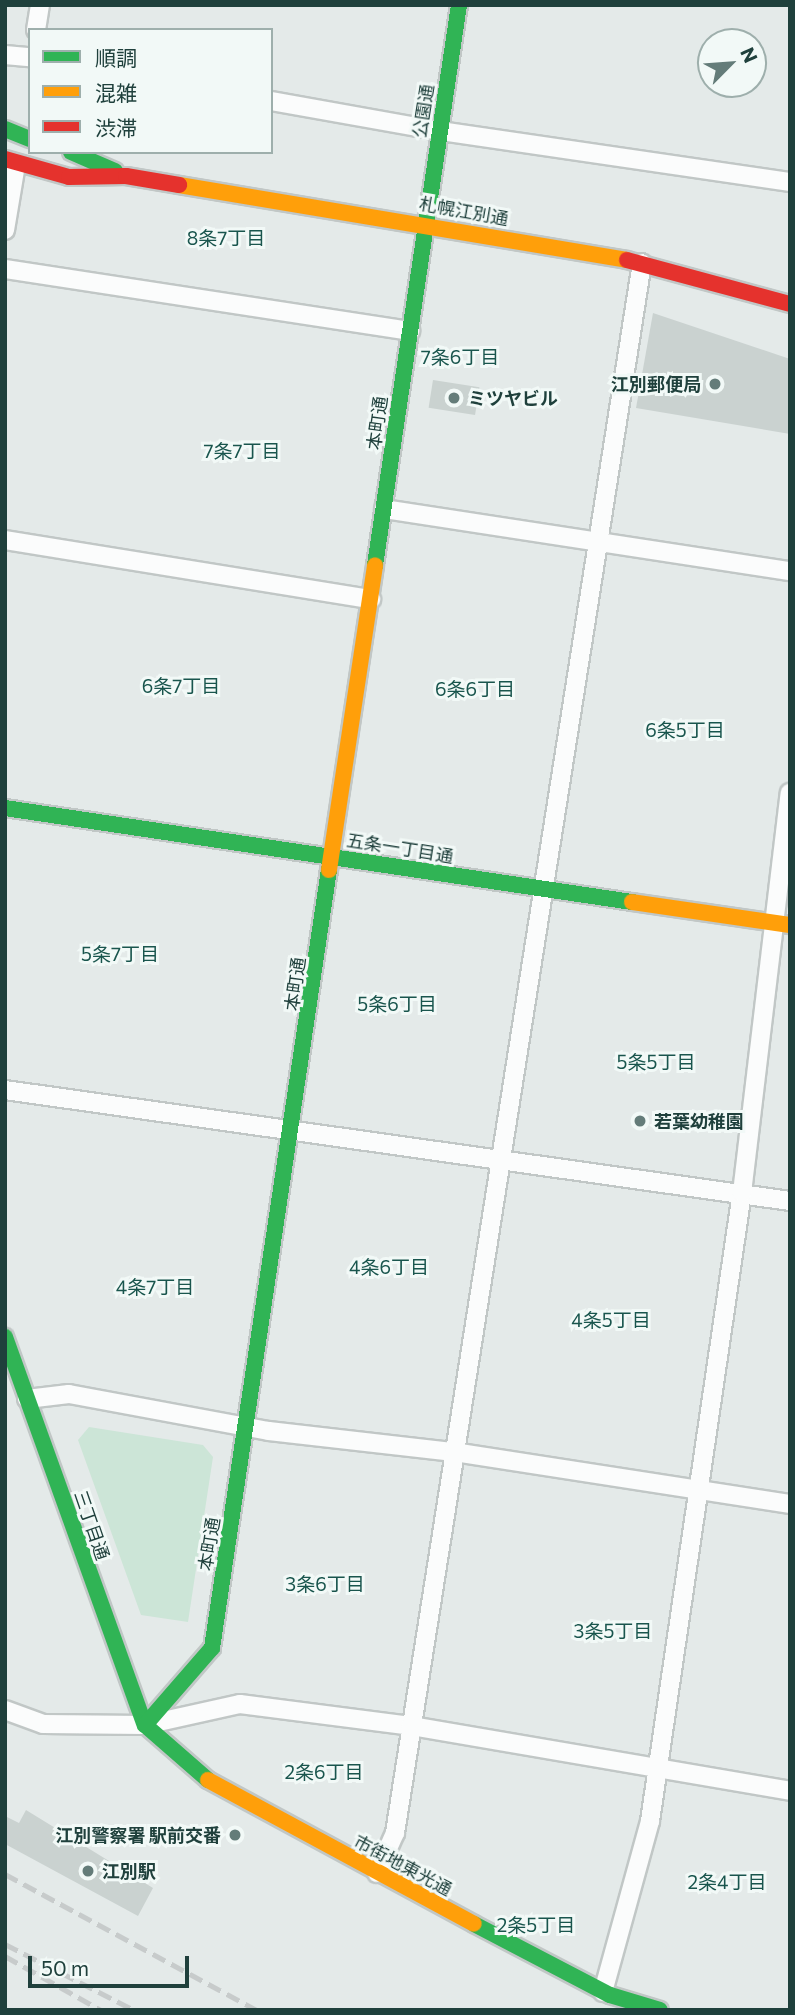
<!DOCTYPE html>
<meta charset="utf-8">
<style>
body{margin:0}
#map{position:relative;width:795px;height:2015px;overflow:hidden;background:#e4eae9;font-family:Commissioner,"Noto Sans JP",sans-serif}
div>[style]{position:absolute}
.green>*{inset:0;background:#cce5d7}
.building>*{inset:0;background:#cad2d0;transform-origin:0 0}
.roads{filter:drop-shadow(2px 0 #c1c7c6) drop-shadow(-2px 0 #c1c7c6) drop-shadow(0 2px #c1c7c6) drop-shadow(0 -2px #c1c7c6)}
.street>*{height:18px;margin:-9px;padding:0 9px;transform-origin:9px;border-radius:9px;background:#fbfcfc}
.fast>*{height:16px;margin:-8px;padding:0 8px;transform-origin:8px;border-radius:8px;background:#30b455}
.slow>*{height:16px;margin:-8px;padding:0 8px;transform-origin:8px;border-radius:8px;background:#ff9f0a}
.jam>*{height:16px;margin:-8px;padding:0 8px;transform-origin:8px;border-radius:8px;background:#e5322d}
.rail>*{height:5px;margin-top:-2.5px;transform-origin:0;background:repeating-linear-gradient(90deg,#c7cbcb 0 14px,transparent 0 21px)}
.dots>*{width:19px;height:19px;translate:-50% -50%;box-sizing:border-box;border:4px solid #f2f9f7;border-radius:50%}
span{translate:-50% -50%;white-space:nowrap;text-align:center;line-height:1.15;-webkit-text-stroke:6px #f2f9f7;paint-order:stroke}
.street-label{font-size:18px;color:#1f403c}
.poi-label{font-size:18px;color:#1f403c;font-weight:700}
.right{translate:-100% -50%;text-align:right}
.left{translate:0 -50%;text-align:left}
.neighbourhood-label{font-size:19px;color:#19554d}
.frame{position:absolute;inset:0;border:7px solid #1f403c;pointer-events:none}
.legend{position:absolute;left:28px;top:28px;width:245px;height:126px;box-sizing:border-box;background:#f2f9f7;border:2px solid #9eafac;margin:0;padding:9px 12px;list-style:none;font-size:21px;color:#1f403c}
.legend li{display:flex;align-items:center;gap:14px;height:35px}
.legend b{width:35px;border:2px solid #9eafac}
.north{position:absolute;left:697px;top:28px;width:70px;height:70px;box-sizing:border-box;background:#f2f9f7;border:2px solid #9eafac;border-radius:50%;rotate:65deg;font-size:19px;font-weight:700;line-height:28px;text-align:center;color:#1f403c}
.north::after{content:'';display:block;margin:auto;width:24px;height:32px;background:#647c79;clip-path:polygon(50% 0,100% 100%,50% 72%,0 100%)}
.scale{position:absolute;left:28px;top:1956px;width:161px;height:32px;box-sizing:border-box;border:4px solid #1f403c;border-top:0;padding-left:9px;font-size:21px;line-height:24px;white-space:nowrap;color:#1f403c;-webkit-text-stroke:5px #f2f9f7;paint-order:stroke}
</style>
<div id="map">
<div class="green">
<i style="clip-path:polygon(89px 1427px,203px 1445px,213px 1457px,188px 1622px,141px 1615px,78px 1440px)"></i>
</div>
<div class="building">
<i style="clip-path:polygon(653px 313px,790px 359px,790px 434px,636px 408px)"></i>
<i style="left:433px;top:380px;width:47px;height:28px;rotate:9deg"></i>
<i style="clip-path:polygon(26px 1810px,153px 1888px,138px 1916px,5px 1844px,5px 1816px,19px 1823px)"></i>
</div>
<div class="roads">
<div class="street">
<i style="left:36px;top:30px;width:25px;rotate:-81deg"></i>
<i style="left:5px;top:55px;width:25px;rotate:5deg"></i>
<i style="left:271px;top:101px;width:172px;rotate:10.1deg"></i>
<i style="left:440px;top:131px;width:354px;rotate:8.3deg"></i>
<i style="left:5px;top:230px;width:67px;rotate:-80.5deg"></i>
<i style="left:5px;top:269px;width:410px;rotate:8.7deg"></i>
<i style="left:384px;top:509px;width:411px;rotate:8.7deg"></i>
<i style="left:5px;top:540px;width:371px;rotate:9.2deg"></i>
<i style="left:5px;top:1090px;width:793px;rotate:8.05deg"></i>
<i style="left:27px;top:1399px;width:42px;rotate:-6.8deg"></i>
<i style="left:69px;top:1394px;width:203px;rotate:10.5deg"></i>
<i style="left:269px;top:1431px;width:186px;rotate:6.5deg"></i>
<i style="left:454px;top:1452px;width:340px;rotate:8.8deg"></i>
<i style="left:5px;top:1710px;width:40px;rotate:20.2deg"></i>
<i style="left:43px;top:1724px;width:102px;rotate:0.6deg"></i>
<i style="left:145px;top:1725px;width:97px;rotate:-12.5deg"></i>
<i style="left:240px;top:1704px;width:172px;rotate:7.3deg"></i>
<i style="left:411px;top:1726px;width:385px;rotate:9.7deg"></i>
<i style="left:377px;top:1873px;width:44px;rotate:-65.8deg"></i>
<i style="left:395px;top:1833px;width:1589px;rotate:-81.06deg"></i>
<i style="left:603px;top:1992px;width:177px;rotate:-74.6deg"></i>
<i style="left:650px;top:1821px;width:635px;rotate:-81.67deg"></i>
<i style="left:742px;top:1193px;width:403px;rotate:-83.2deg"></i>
</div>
<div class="fast">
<i style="left:5px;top:129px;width:27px;rotate:22deg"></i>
<i style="left:71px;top:152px;width:48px;rotate:23.4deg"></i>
<i style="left:375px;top:565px;width:566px;rotate:-81.47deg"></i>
<i style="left:5px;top:808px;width:634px;rotate:8.53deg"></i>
<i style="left:5px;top:1337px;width:412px;rotate:70.2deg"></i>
<i style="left:145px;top:1725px;width:84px;rotate:41.1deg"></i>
<i style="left:145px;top:1725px;width:102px;rotate:-49deg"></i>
<i style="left:212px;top:1648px;width:787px;rotate:-81.45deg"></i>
<i style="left:474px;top:1924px;width:153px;rotate:27.6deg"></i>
<i style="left:610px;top:1995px;width:52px;rotate:16.7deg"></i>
</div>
<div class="slow">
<i style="left:179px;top:185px;width:454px;rotate:9.5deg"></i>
<i style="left:329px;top:870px;width:308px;rotate:-81.4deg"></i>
<i style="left:632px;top:902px;width:160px;rotate:8.3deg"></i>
<i style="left:208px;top:1780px;width:302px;rotate:28.4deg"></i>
</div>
<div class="jam">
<i style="left:5px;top:159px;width:66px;rotate:15.7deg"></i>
<i style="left:69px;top:177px;width:57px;rotate:-1deg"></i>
<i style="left:126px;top:176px;width:54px;rotate:9.6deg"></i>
<i style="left:627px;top:260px;width:169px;rotate:15.1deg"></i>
</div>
</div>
<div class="rail">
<i style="left:5px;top:1874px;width:286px;rotate:28.4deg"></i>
<i style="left:5px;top:1944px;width:145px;rotate:27.1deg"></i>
<i style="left:5px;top:1956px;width:110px;rotate:29.4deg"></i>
</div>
<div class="dots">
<i style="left:715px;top:384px;background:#647c79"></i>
<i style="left:454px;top:398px;background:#647c79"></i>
<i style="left:640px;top:1121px;background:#647c79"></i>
<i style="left:235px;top:1835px;background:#647c79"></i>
<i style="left:88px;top:1871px;background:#647c79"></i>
</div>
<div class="street-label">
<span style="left:423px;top:111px;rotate:-81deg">公園通</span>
<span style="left:464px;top:211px;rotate:10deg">札幌江別通</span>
<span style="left:377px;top:423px;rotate:-82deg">本町通</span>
<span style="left:400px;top:848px;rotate:9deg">五条一丁目通</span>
<span style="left:295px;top:984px;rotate:-82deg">本町通</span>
<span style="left:92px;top:1525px;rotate:71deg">三丁目通</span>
<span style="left:209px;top:1544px;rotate:-81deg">本町通</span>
<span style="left:403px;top:1865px;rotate:28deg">市街地東光通</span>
</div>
<div class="poi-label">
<span class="right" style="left:701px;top:384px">江別郵便局</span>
<span class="left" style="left:468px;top:398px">ミツヤビル</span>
<span class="left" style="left:654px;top:1121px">若葉幼稚園</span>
<span class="right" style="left:221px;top:1835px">江別警察署 駅前交番</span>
<span class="left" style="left:102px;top:1871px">江別駅</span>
</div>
<div class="neighbourhood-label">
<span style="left:226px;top:238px">8条7丁目</span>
<span style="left:460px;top:357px">7条6丁目</span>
<span style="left:242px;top:451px">7条7丁目</span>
<span style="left:181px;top:686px">6条7丁目</span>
<span style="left:475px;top:689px">6条6丁目</span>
<span style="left:685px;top:730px">6条5丁目</span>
<span style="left:120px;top:954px">5条7丁目</span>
<span style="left:397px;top:1004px">5条6丁目</span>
<span style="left:656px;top:1062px">5条5丁目</span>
<span style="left:389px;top:1267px">4条6丁目</span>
<span style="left:155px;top:1287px">4条7丁目</span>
<span style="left:611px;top:1320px">4条5丁目</span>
<span style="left:325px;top:1584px">3条6丁目</span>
<span style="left:613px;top:1631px">3条5丁目</span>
<span style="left:324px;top:1772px">2条6丁目</span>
<span style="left:727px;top:1882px">2条4丁目</span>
<span style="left:536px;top:1925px">2条5丁目</span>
</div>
<div class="frame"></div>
<ul class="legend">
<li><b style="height:9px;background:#30b455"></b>順調</li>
<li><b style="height:9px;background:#ff9f0a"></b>混雑</li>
<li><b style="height:9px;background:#e5322d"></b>渋滞</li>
</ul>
<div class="north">N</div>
<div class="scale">50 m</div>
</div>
